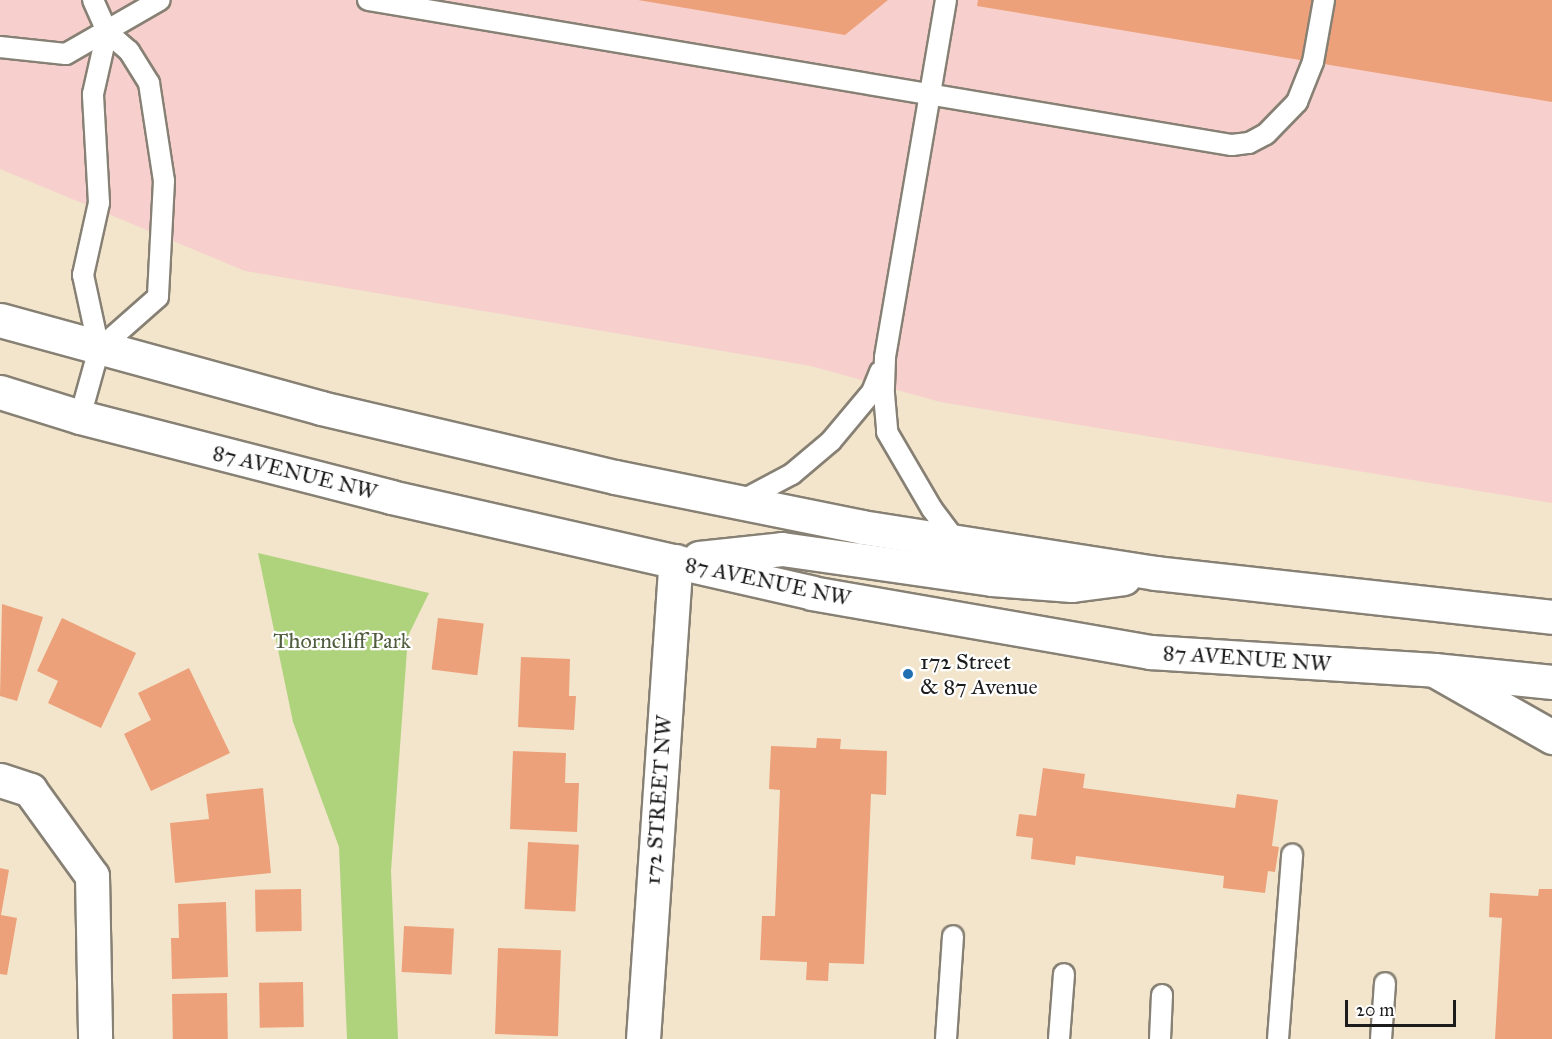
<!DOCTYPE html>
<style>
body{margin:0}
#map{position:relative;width:1552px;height:1039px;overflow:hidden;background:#f2e5cb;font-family:"IM FELL Great Primer",serif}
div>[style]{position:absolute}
.built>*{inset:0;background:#f7d0cd}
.green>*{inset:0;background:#afd37d}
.building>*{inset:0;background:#eda17a;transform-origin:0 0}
.roads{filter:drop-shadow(2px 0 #878074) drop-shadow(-2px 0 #878074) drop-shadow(0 2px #878074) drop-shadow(0 -2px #878074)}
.service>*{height:20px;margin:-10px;padding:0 10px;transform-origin:10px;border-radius:10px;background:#fff}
.minor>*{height:33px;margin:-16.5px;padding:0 16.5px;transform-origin:16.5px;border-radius:16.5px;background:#fff}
.secondary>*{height:33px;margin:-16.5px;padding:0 16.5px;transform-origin:16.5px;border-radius:16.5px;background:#fff}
.primary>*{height:33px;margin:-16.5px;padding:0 16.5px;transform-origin:16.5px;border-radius:16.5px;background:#fff}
.dots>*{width:16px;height:16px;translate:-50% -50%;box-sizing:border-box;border:3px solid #fff;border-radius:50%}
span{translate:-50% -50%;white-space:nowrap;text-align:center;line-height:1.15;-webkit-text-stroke:4.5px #fff;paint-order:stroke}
.street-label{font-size:22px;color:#1c1c1c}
.park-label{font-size:22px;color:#4f5c3e}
.poi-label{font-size:22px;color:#1c1c1c}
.left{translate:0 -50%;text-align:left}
.scale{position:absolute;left:1345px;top:1000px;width:111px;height:27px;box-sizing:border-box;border:3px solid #1c1c1c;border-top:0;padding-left:8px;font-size:18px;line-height:21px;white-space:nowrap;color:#1c1c1c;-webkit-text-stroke:4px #fff;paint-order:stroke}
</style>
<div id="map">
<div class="built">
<i style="clip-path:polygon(0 0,1552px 0,1552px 503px,940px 402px,811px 366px,245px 271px,0 169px)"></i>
</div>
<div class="green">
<i style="clip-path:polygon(258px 553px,429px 593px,408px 636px,391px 871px,398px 1039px,347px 1039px,339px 847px,293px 722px)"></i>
</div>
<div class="building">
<i style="clip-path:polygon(638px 0,888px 0,845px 35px)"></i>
<i style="clip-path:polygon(978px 0,1552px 0,1552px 102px,977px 6px)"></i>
<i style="clip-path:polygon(2px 604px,43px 617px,17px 701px,0 696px)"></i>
<i style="clip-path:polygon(62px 618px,136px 653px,101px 728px,48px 703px,58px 681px,37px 671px)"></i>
<i style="left:438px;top:618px;width:46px;height:52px;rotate:7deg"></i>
<i style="clip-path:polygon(521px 657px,570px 659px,569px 696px,576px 696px,574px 730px,518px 727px)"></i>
<i style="clip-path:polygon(189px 668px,230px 753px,151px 791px,124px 734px,151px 720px,138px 693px)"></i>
<i style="clip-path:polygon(817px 738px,841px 739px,840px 749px,887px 751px,886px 795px,871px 794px,864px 964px,829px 963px,828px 981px,806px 980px,807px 962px,760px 960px,762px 916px,775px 916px,780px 790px,769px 789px,771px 746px,816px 748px)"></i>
<i style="clip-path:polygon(513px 751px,566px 753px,565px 783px,579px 783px,577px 832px,510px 829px)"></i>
<i style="clip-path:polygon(1043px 768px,1085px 774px,1083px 788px,1235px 808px,1237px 794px,1278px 800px,1272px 846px,1279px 847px,1275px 872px,1268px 871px,1265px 893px,1223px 888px,1224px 876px,1076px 856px,1075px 865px,1031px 859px,1033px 838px,1016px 836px,1019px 814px,1036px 816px)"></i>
<i style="clip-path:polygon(263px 788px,271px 873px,175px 883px,170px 823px,209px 819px,206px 794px)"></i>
<i style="left:528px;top:842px;width:51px;height:67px;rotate:3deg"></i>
<i style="clip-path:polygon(0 868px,9px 870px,1px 915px,17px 918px,7px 975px,0 974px)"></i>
<i style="left:301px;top:889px;width:42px;height:46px;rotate:89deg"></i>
<i style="clip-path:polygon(1539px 889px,1552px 889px,1552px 1039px,1495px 1039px,1502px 918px,1489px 917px,1490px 893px,1538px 896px)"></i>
<i style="clip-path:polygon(226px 902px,228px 977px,172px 979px,171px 938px,179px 938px,178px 904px)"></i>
<i style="left:404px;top:926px;width:50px;height:46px;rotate:3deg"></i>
<i style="left:498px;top:948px;width:63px;height:86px;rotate:2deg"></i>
<i style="left:303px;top:982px;width:45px;height:44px;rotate:89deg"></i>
<i style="left:227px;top:993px;width:46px;height:55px;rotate:89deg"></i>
</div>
<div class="roads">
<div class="service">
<i style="left:93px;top:0;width:35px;rotate:66deg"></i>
<i style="left:107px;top:32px;width:29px;rotate:41deg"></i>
<i style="left:129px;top:51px;width:38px;rotate:58deg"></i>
<i style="left:149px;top:83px;width:99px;rotate:81.3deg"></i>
<i style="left:164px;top:181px;width:116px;rotate:93deg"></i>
<i style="left:158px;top:297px;width:79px;rotate:138.6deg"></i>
<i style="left:368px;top:0;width:876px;rotate:9.53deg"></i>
<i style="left:1232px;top:145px;width:17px;rotate:-7deg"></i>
<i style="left:1249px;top:143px;width:19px;rotate:-28deg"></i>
<i style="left:1266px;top:134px;width:45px;rotate:-45.9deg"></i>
<i style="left:1297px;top:102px;width:43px;rotate:-68.2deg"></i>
<i style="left:1313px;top:62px;width:63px;rotate:-79.9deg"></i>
<i style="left:946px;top:0;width:363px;rotate:99.7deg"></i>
<i style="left:885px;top:358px;width:36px;rotate:92deg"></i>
<i style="left:884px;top:394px;width:38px;rotate:85deg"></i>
<i style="left:887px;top:432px;width:89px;rotate:59.7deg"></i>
<i style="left:932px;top:509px;width:40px;rotate:53deg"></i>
<i style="left:0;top:47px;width:66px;rotate:6.1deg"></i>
<i style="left:66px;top:54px;width:108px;rotate:-29.9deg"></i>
<i style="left:80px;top:417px;width:71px;rotate:-74.4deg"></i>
<i style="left:99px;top:349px;width:76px;rotate:-102.2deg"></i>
<i style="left:83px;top:275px;width:74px;rotate:-77.5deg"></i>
<i style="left:99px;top:203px;width:109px;rotate:-93.2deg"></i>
<i style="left:93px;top:94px;width:64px;rotate:-77.3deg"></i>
<i style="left:741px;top:501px;width:58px;rotate:-27.9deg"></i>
<i style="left:792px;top:474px;width:51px;rotate:-40.2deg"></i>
<i style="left:831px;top:441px;width:64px;rotate:-50.1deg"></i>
<i style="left:872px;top:392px;width:22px;rotate:-68deg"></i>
<i style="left:946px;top:1039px;width:103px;rotate:-86.1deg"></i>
<i style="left:1059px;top:1039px;width:65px;rotate:-85.6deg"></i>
<i style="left:1160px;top:1039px;width:44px;rotate:-87.4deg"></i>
<i style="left:1278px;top:1039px;width:185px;rotate:-85.6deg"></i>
<i style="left:1381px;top:1039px;width:56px;rotate:-85.9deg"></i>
</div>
<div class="minor">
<i style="left:0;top:780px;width:32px;rotate:18deg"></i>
<i style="left:30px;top:790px;width:106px;rotate:54.2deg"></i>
<i style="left:92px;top:876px;width:163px;rotate:88.9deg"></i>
<i style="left:643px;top:1039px;width:479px;rotate:-86.1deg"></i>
</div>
<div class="secondary">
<i style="left:0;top:320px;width:333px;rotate:15.3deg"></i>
<i style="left:321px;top:408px;width:302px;rotate:13.2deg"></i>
<i style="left:615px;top:477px;width:252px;rotate:11.4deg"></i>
<i style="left:862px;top:527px;width:297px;rotate:8.9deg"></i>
<i style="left:1155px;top:573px;width:399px;rotate:6.3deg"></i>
<i style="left:0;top:392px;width:84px;rotate:17.4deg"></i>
<i style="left:80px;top:417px;width:321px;rotate:14.4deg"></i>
<i style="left:391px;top:497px;width:432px;rotate:12.8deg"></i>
<i style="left:812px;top:593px;width:343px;rotate:9.9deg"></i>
<i style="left:1150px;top:652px;width:285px;rotate:3.6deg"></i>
<i style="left:1434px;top:670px;width:119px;rotate:5.8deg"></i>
<i style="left:699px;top:558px;width:83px;rotate:-6.2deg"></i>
<i style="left:782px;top:549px;width:212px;rotate:8.1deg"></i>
<i style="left:992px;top:579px;width:80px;rotate:4.3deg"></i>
<i style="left:1072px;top:585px;width:52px;rotate:-7.7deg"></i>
</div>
<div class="primary">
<i style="left:1434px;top:670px;width:136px;rotate:29.6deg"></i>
</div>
</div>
<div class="dots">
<i style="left:908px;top:674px;background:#1f6fb2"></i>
</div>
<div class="street-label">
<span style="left:295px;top:472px;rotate:14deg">87 AVENUE NW</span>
<span style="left:768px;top:581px;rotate:12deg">87 AVENUE NW</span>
<span style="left:1247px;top:658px;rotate:4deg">87 AVENUE NW</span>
<span style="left:658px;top:800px;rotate:-86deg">172 STREET NW</span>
</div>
<div class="park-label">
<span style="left:342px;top:641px">Thorncliff Park</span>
</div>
<div class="poi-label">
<span class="left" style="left:920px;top:674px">172 Street<br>&amp; 87 Avenue</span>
</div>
<div class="scale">20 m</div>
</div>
